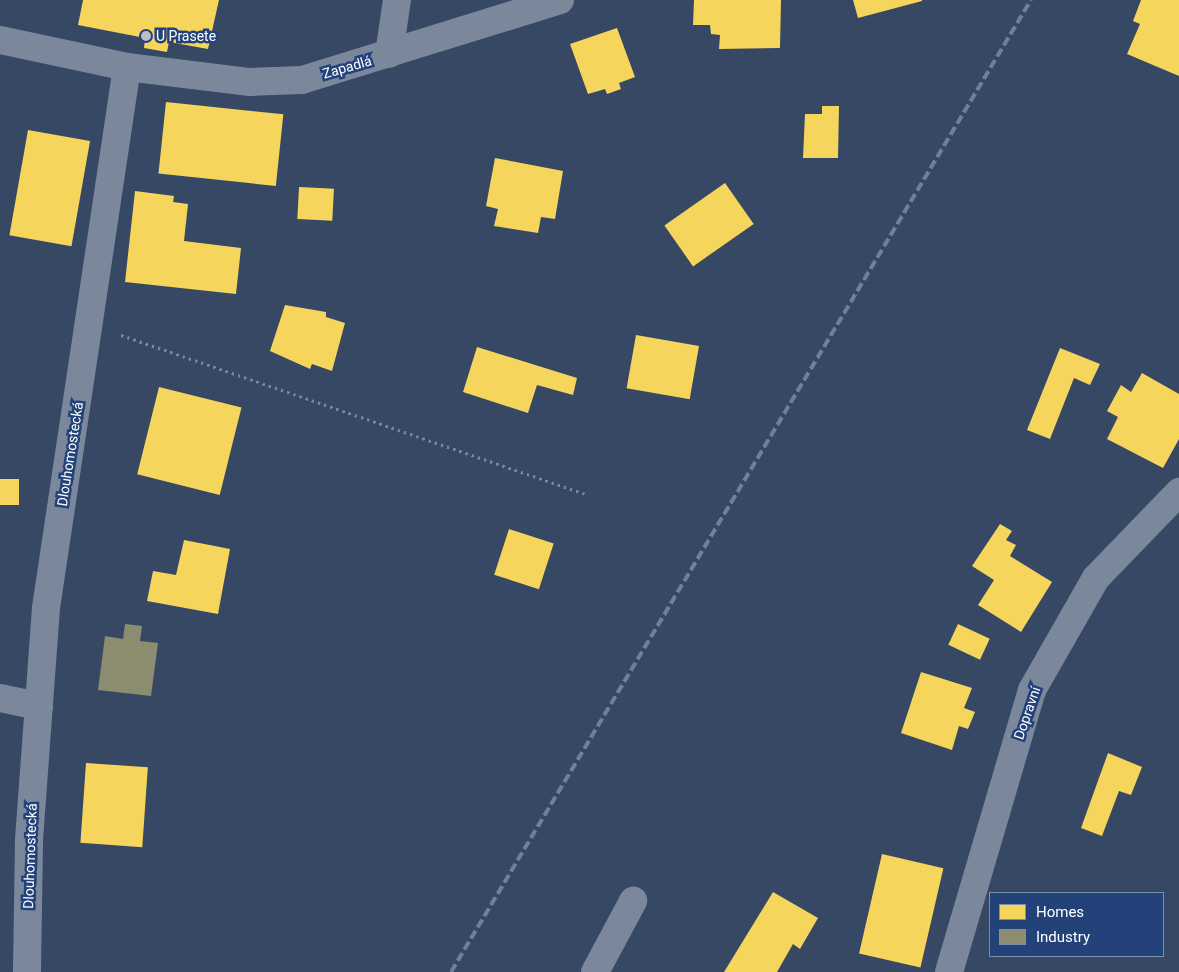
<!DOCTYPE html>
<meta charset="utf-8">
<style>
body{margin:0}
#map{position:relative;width:1179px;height:972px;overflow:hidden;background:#374865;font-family:Roboto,sans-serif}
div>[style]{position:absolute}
.homes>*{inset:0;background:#f6d55c;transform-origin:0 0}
.industry>*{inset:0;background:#8c8c6e}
.path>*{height:3px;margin-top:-1.5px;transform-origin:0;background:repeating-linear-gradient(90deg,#7b889c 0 2.5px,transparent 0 6.5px)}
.minor>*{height:28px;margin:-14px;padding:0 14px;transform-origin:14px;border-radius:14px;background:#7b889c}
.rail>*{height:4px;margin-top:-2px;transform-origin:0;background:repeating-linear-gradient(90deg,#727f94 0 9px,transparent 0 13px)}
.dots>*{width:14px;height:14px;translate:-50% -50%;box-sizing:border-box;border:2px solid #234279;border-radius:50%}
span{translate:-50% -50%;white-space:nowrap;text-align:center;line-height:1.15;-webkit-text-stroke:5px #234279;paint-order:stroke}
.poi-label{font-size:14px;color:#fff}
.left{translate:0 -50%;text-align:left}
.street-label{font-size:14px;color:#fff}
.legend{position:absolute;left:989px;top:892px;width:175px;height:65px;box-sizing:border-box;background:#234279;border:1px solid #7b8eaf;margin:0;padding:6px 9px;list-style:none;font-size:15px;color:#fff}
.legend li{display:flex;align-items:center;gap:10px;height:25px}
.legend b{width:25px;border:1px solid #7b8eaf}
</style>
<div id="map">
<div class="homes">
<i style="clip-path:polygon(83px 0,219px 0,208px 49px,169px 42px,167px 52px,144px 48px,145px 38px,78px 25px)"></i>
<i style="clip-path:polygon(694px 0,781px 0,780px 48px,719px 49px,720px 35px,711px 34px,710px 25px,693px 25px)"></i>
<i style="clip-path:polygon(853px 0,922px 0,922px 1px,858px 18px)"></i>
<i style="clip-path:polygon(1141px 0,1179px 0,1179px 76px,1127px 54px,1140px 24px,1133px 21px)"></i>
<i style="clip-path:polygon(617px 28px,635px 77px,619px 83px,621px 89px,607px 94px,605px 89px,588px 94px,570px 44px)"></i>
<i style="left:166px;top:102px;width:118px;height:72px;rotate:6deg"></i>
<i style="clip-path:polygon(822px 106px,839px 106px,838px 158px,803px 158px,805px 114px,822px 114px)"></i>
<i style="left:28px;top:130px;width:63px;height:107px;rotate:10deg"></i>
<i style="clip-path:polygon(495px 158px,563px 171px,555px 219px,541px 217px,538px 233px,494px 226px,498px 209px,486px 206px)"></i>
<i style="left:725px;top:183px;width:50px;height:74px;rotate:55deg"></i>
<i style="left:299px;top:187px;width:35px;height:32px;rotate:3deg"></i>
<i style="clip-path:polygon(135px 191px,174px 196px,173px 202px,188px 204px,184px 241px,241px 248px,236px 294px,125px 282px)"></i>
<i style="clip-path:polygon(285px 305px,326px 312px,326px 317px,345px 323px,332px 371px,312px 364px,310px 369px,270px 351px)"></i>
<i style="left:636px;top:335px;width:64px;height:54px;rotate:10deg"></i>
<i style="clip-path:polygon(477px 347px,577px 378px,573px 395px,537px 385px,528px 413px,463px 392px)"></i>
<i style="clip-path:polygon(1060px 348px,1100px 364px,1090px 385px,1074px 378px,1050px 439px,1027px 430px)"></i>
<i style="clip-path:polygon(1142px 373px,1179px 394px,1179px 439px,1163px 468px,1107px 439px,1118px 417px,1107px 411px,1121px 385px,1131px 392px)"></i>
<i style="left:159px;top:387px;width:85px;height:90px;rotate:14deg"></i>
<i style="left:0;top:479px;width:19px;height:26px"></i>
<i style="clip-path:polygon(1000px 524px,1012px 531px,1006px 540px,1016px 545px,1010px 556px,1052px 582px,1021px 632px,978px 605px,994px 580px,972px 566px)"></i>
<i style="left:509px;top:529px;width:47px;height:48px;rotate:18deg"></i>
<i style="clip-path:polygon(184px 540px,230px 549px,218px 614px,147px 601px,153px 571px,176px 575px)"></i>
<i style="left:958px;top:624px;width:35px;height:23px;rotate:25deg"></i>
<i style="clip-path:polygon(921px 672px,972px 688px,964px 708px,975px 712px,968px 729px,959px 726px,952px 750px,901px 733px)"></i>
<i style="clip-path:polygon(1108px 753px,1142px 767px,1131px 795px,1119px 791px,1102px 836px,1081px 828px)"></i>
<i style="left:86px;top:763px;width:62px;height:80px;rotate:4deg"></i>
<i style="left:882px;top:854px;width:63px;height:102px;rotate:13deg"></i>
<i style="clip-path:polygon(773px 892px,818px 918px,800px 949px,793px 944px,777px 972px,724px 972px)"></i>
</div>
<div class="industry">
<i style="clip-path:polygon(125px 624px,142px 626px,140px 641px,158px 643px,151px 696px,98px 690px,105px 636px,123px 639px)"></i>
</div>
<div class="path">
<i style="left:121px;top:335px;width:493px;rotate:18.9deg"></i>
</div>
<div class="minor">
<i style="left:0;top:40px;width:130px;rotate:12deg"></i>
<i style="left:127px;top:67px;width:547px;rotate:98.52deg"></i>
<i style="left:46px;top:608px;width:235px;rotate:94.2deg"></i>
<i style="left:29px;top:842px;width:130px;rotate:90.9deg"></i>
<i style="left:389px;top:54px;width:55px;rotate:-81.6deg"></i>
<i style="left:127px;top:67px;width:124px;rotate:7deg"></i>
<i style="left:250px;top:82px;width:52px;rotate:-2.2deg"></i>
<i style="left:302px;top:80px;width:270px;rotate:-17.2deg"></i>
<i style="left:0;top:698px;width:40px;rotate:12deg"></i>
<i style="left:595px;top:972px;width:81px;rotate:-61.8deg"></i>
<i style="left:949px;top:972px;width:294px;rotate:-73.6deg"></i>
<i style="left:1032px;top:690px;width:129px;rotate:-60.3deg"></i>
<i style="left:1096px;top:578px;width:120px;rotate:-46deg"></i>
</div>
<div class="rail">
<i style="left:451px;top:972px;width:1132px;rotate:-59.18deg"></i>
</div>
<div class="dots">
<i style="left:146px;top:36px;background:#b9bfc9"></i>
</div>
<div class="poi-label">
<span class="left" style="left:156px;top:36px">U Prasete</span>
</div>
<div class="street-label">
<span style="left:347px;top:67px;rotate:-16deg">Zapadlá</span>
<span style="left:70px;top:454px;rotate:-81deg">Dlouhomostecká</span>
<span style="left:1027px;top:713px;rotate:-71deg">Dopravní</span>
<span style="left:30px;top:856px;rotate:-88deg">Dlouhomostecká</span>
</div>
<ul class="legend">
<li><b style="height:14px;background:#f6d55c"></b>Homes</li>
<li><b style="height:14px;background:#8c8c6e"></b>Industry</li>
</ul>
</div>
